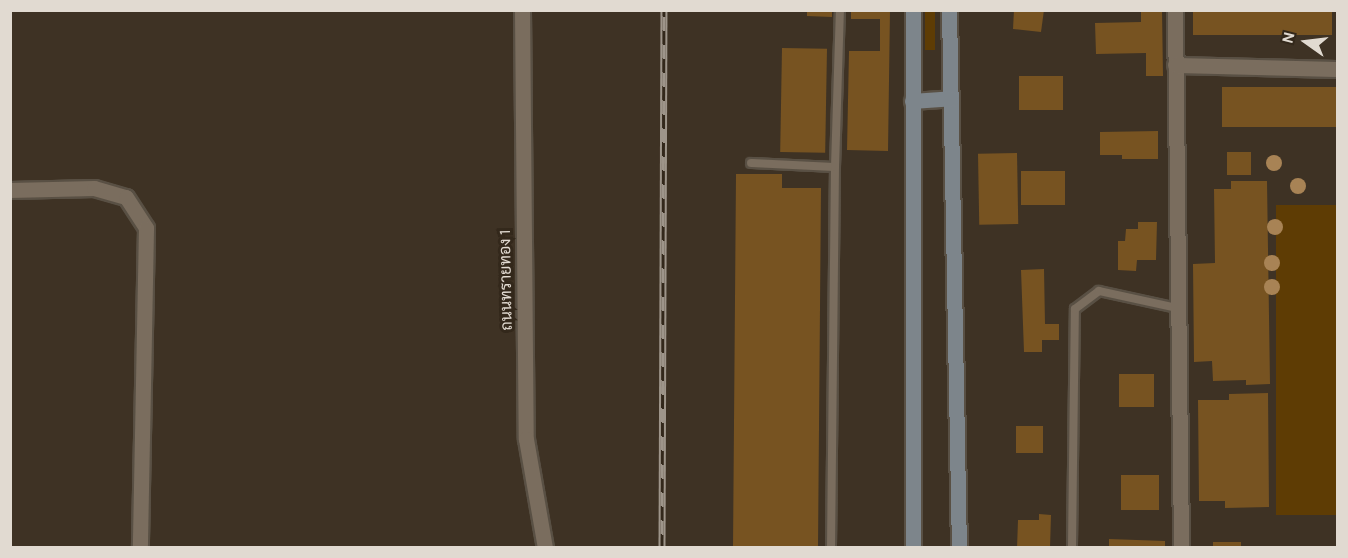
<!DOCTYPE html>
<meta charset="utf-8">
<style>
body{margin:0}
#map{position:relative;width:1348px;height:558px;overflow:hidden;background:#3e3224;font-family:Karla,Sarabun,sans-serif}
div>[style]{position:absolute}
.green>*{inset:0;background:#5e3c04;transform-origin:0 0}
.building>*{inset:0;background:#775321;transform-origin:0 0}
.roads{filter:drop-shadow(2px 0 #595044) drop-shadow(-2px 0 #595044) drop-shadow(0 2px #595044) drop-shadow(0 -2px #595044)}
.service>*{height:8px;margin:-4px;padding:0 4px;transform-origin:4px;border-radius:4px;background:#7a6d5e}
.minor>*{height:15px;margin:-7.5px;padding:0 7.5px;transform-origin:7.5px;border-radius:7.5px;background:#7a6d5e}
.secondary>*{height:15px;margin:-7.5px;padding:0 7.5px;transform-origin:7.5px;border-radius:7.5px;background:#7d858b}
.rail>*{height:7px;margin-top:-3.5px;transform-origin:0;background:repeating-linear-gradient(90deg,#33281b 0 14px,#9e958a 0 28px);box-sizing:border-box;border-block:2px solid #9e958a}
.trees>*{width:16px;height:16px;margin:-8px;border-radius:50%;background:#a88355}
span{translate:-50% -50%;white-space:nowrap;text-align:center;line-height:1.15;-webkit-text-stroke:6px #33281b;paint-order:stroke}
.street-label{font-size:16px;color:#e1dad1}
.frame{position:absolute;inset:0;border:12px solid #e1dad1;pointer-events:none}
.north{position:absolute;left:1276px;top:12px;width:60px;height:60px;-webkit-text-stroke:4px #33281b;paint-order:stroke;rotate:284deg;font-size:16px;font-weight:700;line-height:24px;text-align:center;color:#e1dad1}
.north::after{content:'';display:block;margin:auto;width:21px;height:27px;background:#e1dad1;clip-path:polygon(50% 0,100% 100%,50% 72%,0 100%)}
</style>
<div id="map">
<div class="green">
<i style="left:925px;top:11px;width:10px;height:39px"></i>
<i style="left:1276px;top:205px;width:61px;height:310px"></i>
</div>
<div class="building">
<i style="clip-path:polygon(807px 10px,832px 10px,832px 17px,807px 16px)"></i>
<i style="clip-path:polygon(851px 10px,890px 10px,888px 151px,847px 150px,849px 51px,880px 51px,880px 19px,851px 19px)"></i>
<i style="clip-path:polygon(1014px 10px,1044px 10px,1041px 32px,1013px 29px)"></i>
<i style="clip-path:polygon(1141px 10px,1162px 10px,1163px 76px,1146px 76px,1146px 53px,1096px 54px,1095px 23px,1141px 22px)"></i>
<i style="left:1193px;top:10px;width:139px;height:25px"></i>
<i style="left:782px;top:48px;width:45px;height:104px;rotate:1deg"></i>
<i style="left:1019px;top:76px;width:44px;height:34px"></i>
<i style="left:1222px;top:87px;width:116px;height:40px"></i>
<i style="clip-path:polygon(1158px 131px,1158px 159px,1122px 159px,1122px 155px,1100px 155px,1100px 132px)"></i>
<i style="left:1227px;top:152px;width:24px;height:23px"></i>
<i style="left:1017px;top:153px;width:71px;height:39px;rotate:89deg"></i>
<i style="left:1021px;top:171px;width:44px;height:34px"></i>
<i style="clip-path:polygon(736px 174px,782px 174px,782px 188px,821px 188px,818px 548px,733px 548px)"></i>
<i style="clip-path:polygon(1231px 181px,1267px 181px,1270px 384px,1246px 385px,1246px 380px,1213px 381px,1212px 361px,1194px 362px,1193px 264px,1215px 263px,1214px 189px,1231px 189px)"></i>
<i style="clip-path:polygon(1138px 222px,1157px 222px,1156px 260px,1137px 260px,1136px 271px,1118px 270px,1118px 241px,1125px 241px,1126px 229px,1138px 229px)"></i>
<i style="clip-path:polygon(1044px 269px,1045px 324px,1059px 324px,1059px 340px,1042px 340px,1042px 352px,1024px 352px,1021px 270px)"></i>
<i style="left:1119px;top:374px;width:35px;height:33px"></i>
<i style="clip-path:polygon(1268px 393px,1269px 507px,1225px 508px,1225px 501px,1199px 501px,1198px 400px,1229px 400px,1229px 394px)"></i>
<i style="left:1016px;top:426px;width:27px;height:27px"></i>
<i style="left:1121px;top:475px;width:38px;height:35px"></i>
<i style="clip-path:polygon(1039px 514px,1051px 515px,1050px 548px,1017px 548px,1018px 520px,1039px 520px)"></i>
<i style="clip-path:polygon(1109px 539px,1165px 541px,1165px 548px,1109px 548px)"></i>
<i style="left:1213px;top:542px;width:28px;height:6px"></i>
</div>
<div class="roads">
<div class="service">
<i style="left:751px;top:163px;width:84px;rotate:2.7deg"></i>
<i style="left:1072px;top:546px;width:237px;rotate:-89.3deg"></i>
<i style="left:1075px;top:309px;width:30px;rotate:-37deg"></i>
<i style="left:1099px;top:291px;width:80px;rotate:12.3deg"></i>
<i style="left:831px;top:548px;width:381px;rotate:-89.4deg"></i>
<i style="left:835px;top:167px;width:157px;rotate:-88.2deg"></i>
</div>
<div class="minor">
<i style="left:522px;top:10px;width:429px;rotate:89.5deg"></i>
<i style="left:526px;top:439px;width:111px;rotate:80.1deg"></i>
<i style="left:1175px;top:10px;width:538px;rotate:89.36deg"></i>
<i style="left:1175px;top:65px;width:163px;rotate:1.4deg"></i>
<i style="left:10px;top:190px;width:84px;rotate:-1.4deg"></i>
<i style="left:94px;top:188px;width:33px;rotate:16deg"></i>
<i style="left:126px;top:197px;width:37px;rotate:57deg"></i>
<i style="left:146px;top:228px;width:320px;rotate:91.1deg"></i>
</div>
<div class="secondary">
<i style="left:949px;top:10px;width:538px;rotate:88.94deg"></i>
<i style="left:912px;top:101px;width:39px;rotate:-4deg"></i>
<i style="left:913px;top:548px;width:538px;rotate:-90deg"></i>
</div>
</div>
<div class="rail">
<i style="left:662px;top:548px;width:538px;rotate:-89.79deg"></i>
</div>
<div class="trees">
<i style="left:1274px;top:163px"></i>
<i style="left:1298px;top:186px"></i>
<i style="left:1275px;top:227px"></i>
<i style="left:1272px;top:263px"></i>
<i style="left:1272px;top:287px"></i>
</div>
<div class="street-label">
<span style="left:506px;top:280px;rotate:-91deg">ถนนทรายทอง 1</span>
</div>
<div class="frame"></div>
<div class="north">N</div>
</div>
